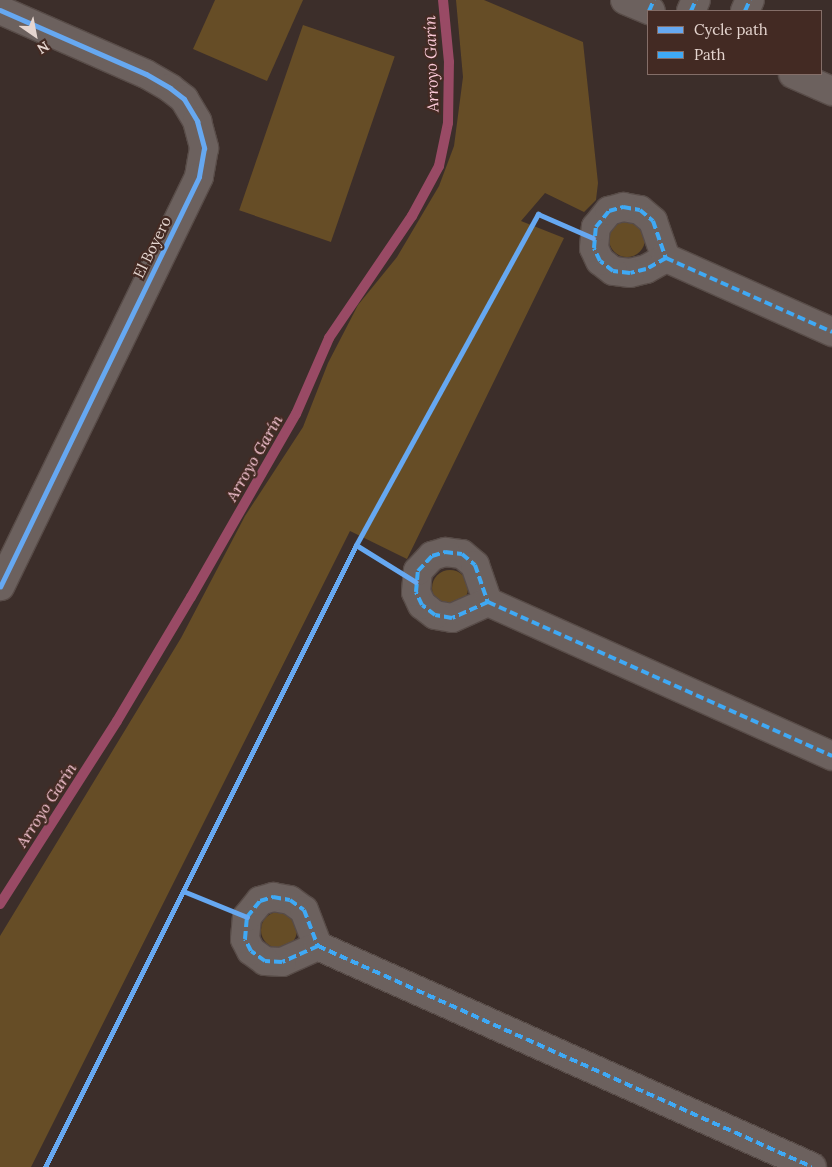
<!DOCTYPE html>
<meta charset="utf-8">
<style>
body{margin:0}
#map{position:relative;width:832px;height:1167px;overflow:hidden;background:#3c2e2a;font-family:Lora,serif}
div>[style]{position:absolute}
.green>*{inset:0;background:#664d26;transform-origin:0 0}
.round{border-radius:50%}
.stream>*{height:10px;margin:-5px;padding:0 5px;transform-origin:5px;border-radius:5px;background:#994a65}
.roads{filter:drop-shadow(1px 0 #584c48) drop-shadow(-1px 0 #584c48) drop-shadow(0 1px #584c48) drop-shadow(0 -1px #584c48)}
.minor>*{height:28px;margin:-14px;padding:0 14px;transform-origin:14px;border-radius:14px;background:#6c615e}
.tertiary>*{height:28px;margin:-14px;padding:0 14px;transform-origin:14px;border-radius:14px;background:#6c615e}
.quiet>*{height:4px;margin-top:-2px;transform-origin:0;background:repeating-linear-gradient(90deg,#3fa9f5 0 8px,transparent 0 12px)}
.cycleway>*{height:5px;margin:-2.5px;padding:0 2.5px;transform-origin:2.5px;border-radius:2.5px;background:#66a8f1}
span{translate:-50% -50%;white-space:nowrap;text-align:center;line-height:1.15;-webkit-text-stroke:4.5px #432a23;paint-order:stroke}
.street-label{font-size:15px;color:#e5d5cf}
.water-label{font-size:16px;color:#fbcad8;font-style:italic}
.legend{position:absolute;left:647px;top:10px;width:175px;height:65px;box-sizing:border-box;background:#432a23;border:1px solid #846e68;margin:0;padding:6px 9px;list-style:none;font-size:15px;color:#e5d5cf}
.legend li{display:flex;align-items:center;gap:10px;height:25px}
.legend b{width:25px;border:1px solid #846e68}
.north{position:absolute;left:10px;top:10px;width:50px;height:50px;-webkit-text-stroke:4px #432a23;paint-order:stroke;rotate:147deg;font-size:14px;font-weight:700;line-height:20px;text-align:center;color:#e5d5cf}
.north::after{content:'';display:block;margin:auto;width:18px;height:22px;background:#e5d5cf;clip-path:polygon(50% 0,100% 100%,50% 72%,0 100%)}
</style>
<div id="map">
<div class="green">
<i style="clip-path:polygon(215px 0,303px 0,267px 81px,193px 49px)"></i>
<i style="clip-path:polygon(456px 0,484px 0,583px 42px,598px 183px,596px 200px,584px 212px,545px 193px,521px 221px,564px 238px,407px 559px,350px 531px,31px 1167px,0 1167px,0 936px,181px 638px,245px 516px,303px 427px,328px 363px,358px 305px,397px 257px,439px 186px,454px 146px,463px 77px)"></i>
<i style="left:303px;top:25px;width:97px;height:196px;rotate:19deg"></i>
<i class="round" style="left:609px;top:221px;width:36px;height:36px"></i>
<i class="round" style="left:432px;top:570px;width:36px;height:36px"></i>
<i class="round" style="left:261px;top:912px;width:36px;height:36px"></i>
</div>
<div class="stream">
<i style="left:0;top:904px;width:217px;rotate:-57.4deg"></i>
<i style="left:117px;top:721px;width:144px;rotate:-59.2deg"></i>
<i style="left:191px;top:597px;width:211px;rotate:-60.2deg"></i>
<i style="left:296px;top:414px;width:83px;rotate:-66.5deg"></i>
<i style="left:329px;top:338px;width:148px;rotate:-55.8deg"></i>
<i style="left:412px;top:216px;width:57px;rotate:-61.6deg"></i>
<i style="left:439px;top:166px;width:44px;rotate:-78.2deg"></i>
<i style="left:448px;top:123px;width:61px;rotate:-89.1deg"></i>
<i style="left:449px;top:62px;width:62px;rotate:-95.5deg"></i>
</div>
<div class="roads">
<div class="minor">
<i style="left:0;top:10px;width:159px;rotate:23.7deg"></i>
<i style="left:146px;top:74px;width:28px;rotate:30deg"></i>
<i style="left:170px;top:88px;width:18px;rotate:38deg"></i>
<i style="left:184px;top:99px;width:26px;rotate:59deg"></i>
<i style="left:197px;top:121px;width:28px;rotate:75deg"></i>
<i style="left:204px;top:148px;width:29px;rotate:100deg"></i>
<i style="left:199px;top:177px;width:455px;rotate:115.9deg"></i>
<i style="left:691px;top:11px;width:12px;rotate:-66deg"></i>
<i style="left:745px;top:11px;width:12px;rotate:-66deg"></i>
<i style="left:623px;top:207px;width:17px;rotate:10deg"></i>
<i style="left:640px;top:210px;width:17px;rotate:40deg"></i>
<i style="left:653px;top:221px;width:39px;rotate:71deg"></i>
<i style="left:666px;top:258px;width:23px;rotate:151deg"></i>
<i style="left:646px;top:269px;width:16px;rotate:166deg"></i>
<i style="left:630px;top:273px;width:17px;rotate:-173deg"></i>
<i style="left:613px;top:271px;width:16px;rotate:-142deg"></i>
<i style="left:600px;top:261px;width:14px;rotate:-115deg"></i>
<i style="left:594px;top:248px;width:21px;rotate:-85deg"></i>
<i style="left:596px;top:227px;width:21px;rotate:-51deg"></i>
<i style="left:609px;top:211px;width:15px;rotate:-16deg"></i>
<i style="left:666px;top:258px;width:182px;rotate:24deg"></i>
<i style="left:445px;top:552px;width:17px;rotate:7deg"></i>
<i style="left:462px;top:554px;width:17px;rotate:40deg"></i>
<i style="left:475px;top:565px;width:39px;rotate:71deg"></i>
<i style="left:488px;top:602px;width:39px;rotate:156deg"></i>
<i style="left:452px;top:618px;width:17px;rotate:-170deg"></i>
<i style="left:435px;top:615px;width:16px;rotate:-142deg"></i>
<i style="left:422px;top:605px;width:14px;rotate:-115deg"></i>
<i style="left:416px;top:592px;width:21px;rotate:-85deg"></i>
<i style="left:418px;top:571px;width:21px;rotate:-47deg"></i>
<i style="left:432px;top:556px;width:14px;rotate:-17deg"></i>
<i style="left:488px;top:602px;width:377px;rotate:24.1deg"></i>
<i style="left:273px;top:897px;width:17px;rotate:10deg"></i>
<i style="left:290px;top:900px;width:17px;rotate:36deg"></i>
<i style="left:304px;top:910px;width:39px;rotate:69deg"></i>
<i style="left:318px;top:946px;width:39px;rotate:156deg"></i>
<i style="left:282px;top:962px;width:17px;rotate:-177deg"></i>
<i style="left:265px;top:961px;width:17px;rotate:-144deg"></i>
<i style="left:251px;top:951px;width:13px;rotate:-117deg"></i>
<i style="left:245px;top:939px;width:22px;rotate:-85deg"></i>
<i style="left:247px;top:917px;width:21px;rotate:-51deg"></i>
<i style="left:260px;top:901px;width:14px;rotate:-17deg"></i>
<i style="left:318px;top:946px;width:541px;rotate:24.1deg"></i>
</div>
<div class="tertiary">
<i style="left:625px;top:0;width:28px;rotate:23deg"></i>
<i style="left:793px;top:74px;width:43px;rotate:23.6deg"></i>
</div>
</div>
<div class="quiet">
<i style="left:649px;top:11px;width:12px;rotate:-66deg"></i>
<i style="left:691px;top:11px;width:12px;rotate:-66deg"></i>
<i style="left:745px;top:11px;width:12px;rotate:-66deg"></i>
<i style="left:623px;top:207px;width:17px;rotate:10deg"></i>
<i style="left:640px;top:210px;width:17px;rotate:40deg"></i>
<i style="left:653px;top:221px;width:39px;rotate:71deg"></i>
<i style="left:666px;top:258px;width:23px;rotate:151deg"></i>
<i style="left:646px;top:269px;width:16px;rotate:166deg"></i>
<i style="left:630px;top:273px;width:17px;rotate:-173deg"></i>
<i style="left:613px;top:271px;width:16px;rotate:-142deg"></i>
<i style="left:600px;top:261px;width:14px;rotate:-115deg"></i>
<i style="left:594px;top:248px;width:21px;rotate:-85deg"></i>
<i style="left:596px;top:227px;width:21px;rotate:-51deg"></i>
<i style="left:609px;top:211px;width:15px;rotate:-16deg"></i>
<i style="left:666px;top:258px;width:182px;rotate:24deg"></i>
<i style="left:445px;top:552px;width:17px;rotate:7deg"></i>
<i style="left:462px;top:554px;width:17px;rotate:40deg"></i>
<i style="left:475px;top:565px;width:39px;rotate:71deg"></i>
<i style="left:488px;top:602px;width:39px;rotate:156deg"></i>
<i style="left:452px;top:618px;width:17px;rotate:-170deg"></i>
<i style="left:435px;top:615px;width:16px;rotate:-142deg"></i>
<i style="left:422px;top:605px;width:14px;rotate:-115deg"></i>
<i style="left:416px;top:592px;width:21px;rotate:-85deg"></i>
<i style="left:418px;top:571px;width:21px;rotate:-47deg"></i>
<i style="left:432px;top:556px;width:14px;rotate:-17deg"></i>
<i style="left:488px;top:602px;width:377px;rotate:24.1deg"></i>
<i style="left:273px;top:897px;width:17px;rotate:10deg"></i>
<i style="left:290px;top:900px;width:17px;rotate:36deg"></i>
<i style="left:304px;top:910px;width:39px;rotate:69deg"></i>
<i style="left:318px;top:946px;width:39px;rotate:156deg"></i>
<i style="left:282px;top:962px;width:17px;rotate:-177deg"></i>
<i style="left:265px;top:961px;width:17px;rotate:-144deg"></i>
<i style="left:251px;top:951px;width:13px;rotate:-117deg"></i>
<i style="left:245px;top:939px;width:22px;rotate:-85deg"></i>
<i style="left:247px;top:917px;width:21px;rotate:-51deg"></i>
<i style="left:260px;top:901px;width:14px;rotate:-17deg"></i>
<i style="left:318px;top:946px;width:541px;rotate:24.1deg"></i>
</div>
<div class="cycleway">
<i style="left:0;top:10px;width:159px;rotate:23.7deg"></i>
<i style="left:146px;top:74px;width:28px;rotate:30deg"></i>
<i style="left:170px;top:88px;width:18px;rotate:38deg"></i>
<i style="left:184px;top:99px;width:26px;rotate:59deg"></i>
<i style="left:197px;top:121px;width:28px;rotate:75deg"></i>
<i style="left:204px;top:148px;width:29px;rotate:100deg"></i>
<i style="left:199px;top:177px;width:455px;rotate:115.9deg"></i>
<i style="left:356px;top:545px;width:70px;rotate:31.7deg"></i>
<i style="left:183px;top:891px;width:69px;rotate:22.1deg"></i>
<i style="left:45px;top:1167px;width:695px;rotate:-63.43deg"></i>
<i style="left:356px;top:545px;width:378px;rotate:-61.2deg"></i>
<i style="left:538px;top:214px;width:60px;rotate:23.6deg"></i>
</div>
<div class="street-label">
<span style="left:152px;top:247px;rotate:-64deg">El Boyero</span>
</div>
<div class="water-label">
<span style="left:431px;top:64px;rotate:-92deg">Arroyo Garín</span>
<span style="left:254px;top:458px;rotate:-60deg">Arroyo Garín</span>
<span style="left:46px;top:805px;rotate:-57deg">Arroyo Garín</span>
</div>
<ul class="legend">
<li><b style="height:6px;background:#66a8f1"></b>Cycle path</li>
<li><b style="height:6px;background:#3fa9f5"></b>Path</li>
</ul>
<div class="north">N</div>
</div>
